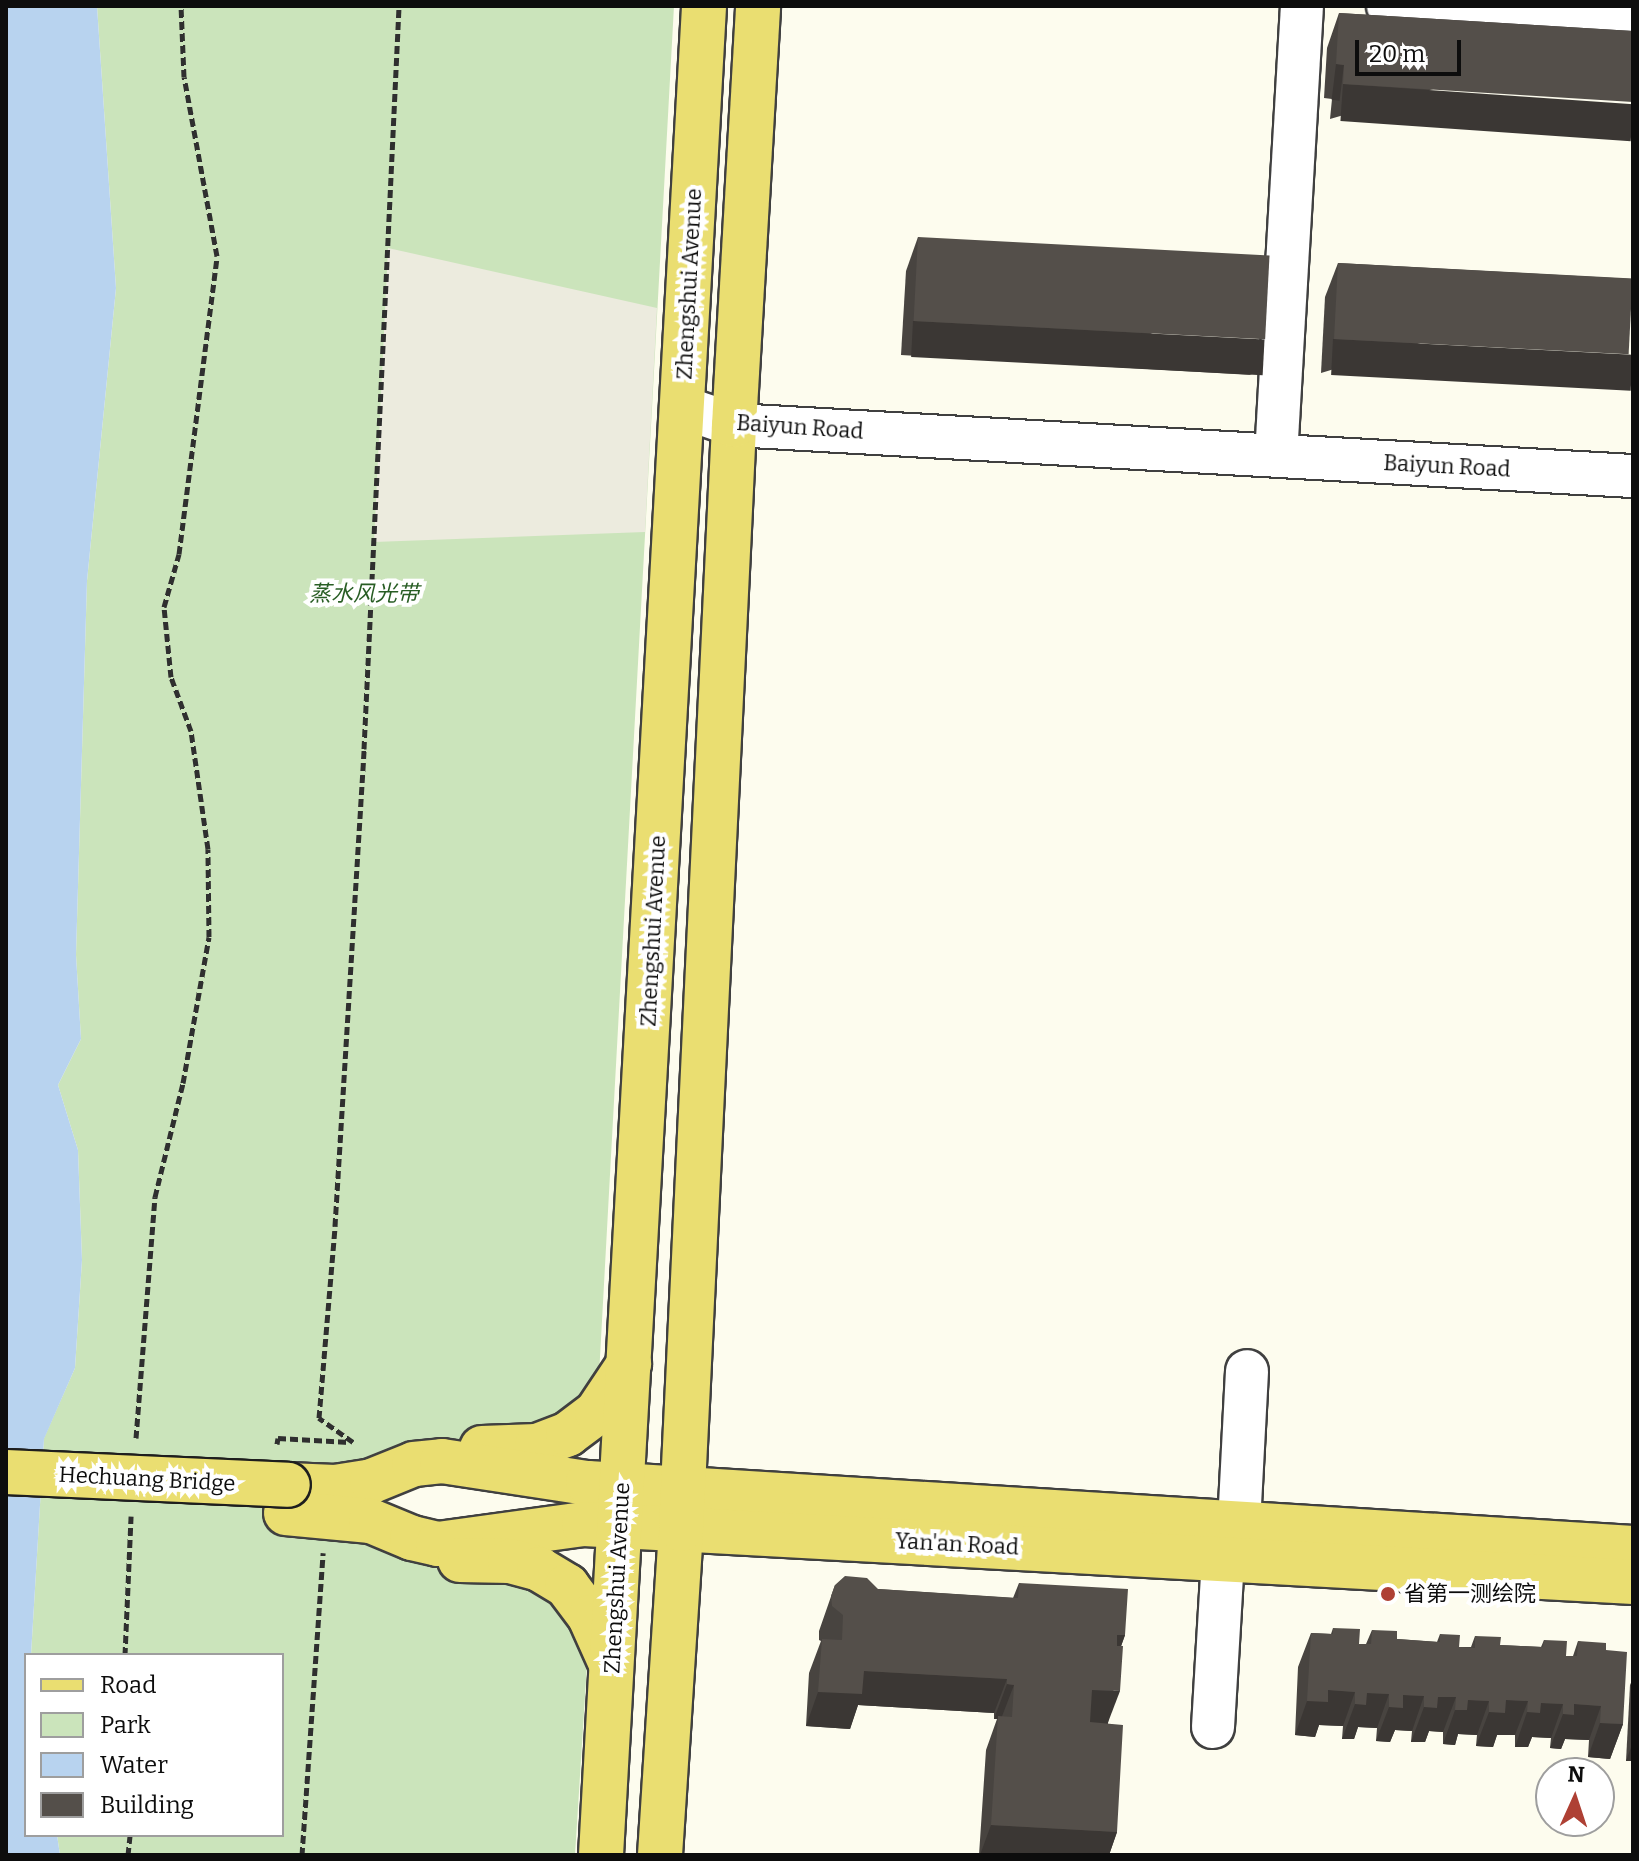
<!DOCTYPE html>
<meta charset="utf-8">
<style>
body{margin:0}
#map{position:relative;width:1639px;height:1861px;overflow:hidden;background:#fdfcee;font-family:Bitter,"Noto Sans SC",serif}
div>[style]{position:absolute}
.green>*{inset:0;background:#cbe4bb}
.plaza>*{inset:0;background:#ecebde}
.water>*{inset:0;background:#b8d3ef}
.path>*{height:5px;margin-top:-2.5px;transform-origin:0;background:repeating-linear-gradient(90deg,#2f2f2f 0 8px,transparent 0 12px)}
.roads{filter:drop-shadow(2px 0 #404040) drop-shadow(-2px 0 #404040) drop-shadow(0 2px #404040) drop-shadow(0 -2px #404040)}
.minor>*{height:42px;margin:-21px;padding:0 21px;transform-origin:21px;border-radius:21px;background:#fff}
.major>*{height:44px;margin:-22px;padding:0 22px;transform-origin:22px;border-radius:22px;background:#eade71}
.bridges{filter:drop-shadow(2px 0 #1e1e1e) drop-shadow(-2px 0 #1e1e1e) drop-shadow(0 2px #1e1e1e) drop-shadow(0 -2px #1e1e1e)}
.major-bridge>*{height:44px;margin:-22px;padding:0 22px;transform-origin:22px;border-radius:22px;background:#eade71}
.wall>*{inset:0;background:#484440}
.shaded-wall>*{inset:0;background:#3b3734;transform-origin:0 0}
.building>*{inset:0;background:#544f4a;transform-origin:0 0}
.dots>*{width:22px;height:22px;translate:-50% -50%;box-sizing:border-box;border:4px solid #fff;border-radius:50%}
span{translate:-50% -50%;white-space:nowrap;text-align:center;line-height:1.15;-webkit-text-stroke:8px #fff;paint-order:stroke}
.street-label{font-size:22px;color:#0d0d0d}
.park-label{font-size:22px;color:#285d24;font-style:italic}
.poi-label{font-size:22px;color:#0d0d0d}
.left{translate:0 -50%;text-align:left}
.frame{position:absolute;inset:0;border:8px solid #0d0d0d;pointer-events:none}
.legend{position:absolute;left:24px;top:1653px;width:260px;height:184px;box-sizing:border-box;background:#fff;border:2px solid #9e9e9e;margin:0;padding:10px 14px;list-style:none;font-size:24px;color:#0d0d0d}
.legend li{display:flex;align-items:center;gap:16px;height:40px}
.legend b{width:40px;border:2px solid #9e9e9e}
.north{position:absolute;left:1535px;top:1757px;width:80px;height:80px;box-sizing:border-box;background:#fff;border:2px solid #9e9e9e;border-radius:50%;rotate:3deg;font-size:22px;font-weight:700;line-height:32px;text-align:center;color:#0d0d0d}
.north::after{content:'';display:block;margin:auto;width:28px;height:36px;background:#ae4034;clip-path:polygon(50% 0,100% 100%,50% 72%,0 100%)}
.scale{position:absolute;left:1355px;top:40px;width:106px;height:36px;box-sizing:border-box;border:4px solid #0d0d0d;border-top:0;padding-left:10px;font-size:24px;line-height:28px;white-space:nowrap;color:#0d0d0d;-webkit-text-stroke:6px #fff;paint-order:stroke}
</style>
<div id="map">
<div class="green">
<i style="clip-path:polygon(97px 6px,674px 6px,597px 1412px,372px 1481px,371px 1521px,590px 1617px,575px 1855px,60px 1855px,57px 1835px,282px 1835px,282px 1655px,31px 1655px,44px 1438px,75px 1368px,82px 1260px,78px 1150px,58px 1085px,81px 1039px,76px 955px,87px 581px,116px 288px)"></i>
</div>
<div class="plaza">
<i style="clip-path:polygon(388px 248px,657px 308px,645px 532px,374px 542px)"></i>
</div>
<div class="water">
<i style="clip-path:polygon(6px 6px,97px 6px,116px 288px,87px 581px,76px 955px,81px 1039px,58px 1085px,78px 1150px,82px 1260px,75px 1368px,44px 1439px,31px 1655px,26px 1655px,26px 1835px,57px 1835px,60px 1855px,6px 1855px)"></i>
</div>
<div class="path">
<i style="left:136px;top:1438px;width:242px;rotate:-85.5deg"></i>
<i style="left:155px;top:1197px;width:117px;rotate:-76.2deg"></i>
<i style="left:183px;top:1083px;width:148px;rotate:-79.9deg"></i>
<i style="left:209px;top:937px;width:88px;rotate:-90.7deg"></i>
<i style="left:208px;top:849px;width:119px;rotate:-98.2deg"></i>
<i style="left:191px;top:731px;width:58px;rotate:-110.3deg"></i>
<i style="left:171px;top:677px;width:70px;rotate:-95.7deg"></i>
<i style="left:164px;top:607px;width:55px;rotate:-74.2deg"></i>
<i style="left:179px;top:554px;width:300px;rotate:-82.7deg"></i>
<i style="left:217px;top:256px;width:182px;rotate:-100.4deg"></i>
<i style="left:184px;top:77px;width:71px;rotate:-92.4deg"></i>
<i style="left:353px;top:1442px;width:42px;rotate:-144.8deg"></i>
<i style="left:319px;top:1418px;width:193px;rotate:-85.2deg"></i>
<i style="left:335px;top:1226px;width:478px;rotate:-86.5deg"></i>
<i style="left:364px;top:749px;width:744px;rotate:-87.3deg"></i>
<i style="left:277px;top:1444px;width:6px;rotate:-81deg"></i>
<i style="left:278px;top:1438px;width:71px;rotate:3.2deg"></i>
<i style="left:125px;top:1655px;width:139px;rotate:-87.5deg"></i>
<i style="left:128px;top:1855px;width:20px;rotate:-84deg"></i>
<i style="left:302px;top:1855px;width:303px;rotate:-86deg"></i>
</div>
<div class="roads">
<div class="minor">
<i style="left:1388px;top:6px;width:246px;rotate:5.1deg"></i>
<i style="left:682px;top:407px;width:55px;rotate:19.1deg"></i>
<i style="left:734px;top:425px;width:900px;rotate:3.25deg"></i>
<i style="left:1277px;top:439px;width:434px;rotate:-86.7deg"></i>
<i style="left:1239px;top:1524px;width:153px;rotate:-87deg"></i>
<i style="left:1213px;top:1727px;width:168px;rotate:-86.6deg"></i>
</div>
<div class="major">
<i style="left:482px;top:1448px;width:55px;rotate:-2.1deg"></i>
<i style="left:537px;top:1446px;width:33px;rotate:-21deg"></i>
<i style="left:568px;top:1434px;width:36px;rotate:-37deg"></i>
<i style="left:597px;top:1412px;width:58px;rotate:-56.3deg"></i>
<i style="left:288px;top:1485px;width:47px;rotate:2.4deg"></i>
<i style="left:335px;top:1487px;width:37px;rotate:-9deg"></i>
<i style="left:372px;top:1481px;width:45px;rotate:-22deg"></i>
<i style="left:414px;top:1464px;width:28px;rotate:-6deg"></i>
<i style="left:442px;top:1461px;width:148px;rotate:8.6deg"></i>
<i style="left:588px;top:1483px;width:1047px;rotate:3.56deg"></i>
<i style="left:286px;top:1513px;width:85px;rotate:5.4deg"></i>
<i style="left:371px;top:1521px;width:44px;rotate:22.5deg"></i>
<i style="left:412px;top:1538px;width:27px;rotate:13deg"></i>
<i style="left:438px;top:1544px;width:147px;rotate:-7.8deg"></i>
<i style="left:584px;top:1524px;width:1051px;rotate:3.16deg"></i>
<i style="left:460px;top:1560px;width:50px;rotate:1.1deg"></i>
<i style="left:510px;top:1561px;width:30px;rotate:15deg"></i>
<i style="left:539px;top:1569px;width:33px;rotate:31deg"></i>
<i style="left:567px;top:1586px;width:39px;rotate:53deg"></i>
<i style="left:590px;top:1617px;width:51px;rotate:65.9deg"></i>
<i style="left:601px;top:1855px;width:1852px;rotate:-86.81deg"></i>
<i style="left:660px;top:1855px;width:327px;rotate:-86.3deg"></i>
<i style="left:681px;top:1529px;width:1105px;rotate:-87.25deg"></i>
<i style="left:734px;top:425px;width:420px;rotate:-86.7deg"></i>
</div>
</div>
<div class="bridges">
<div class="major-bridge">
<i style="left:6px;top:1472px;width:282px;rotate:2.6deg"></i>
</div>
</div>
<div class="wall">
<i style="clip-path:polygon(1339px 13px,1633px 31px,1330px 119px,1332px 99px,1324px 98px,1327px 48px)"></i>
<i style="clip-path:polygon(918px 237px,1252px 375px,901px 355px,906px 271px)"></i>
<i style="clip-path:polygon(1338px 263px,1633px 279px,1321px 373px,1325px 297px)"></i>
<i style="clip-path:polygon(1019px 1583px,1125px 1635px,1121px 1646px,1108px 1723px,1117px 1832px,1109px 1855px,979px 1855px,986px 1750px,997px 1719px,994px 1719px,994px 1713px,858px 1705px,850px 1729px,806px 1726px,809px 1673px,821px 1641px,819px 1640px,819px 1631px,835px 1585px,878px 1589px,1013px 1598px)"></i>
<i style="clip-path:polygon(1333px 1628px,1359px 1644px,1366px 1644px,1372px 1630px,1397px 1639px,1437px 1642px,1440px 1634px,1459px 1647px,1471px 1647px,1475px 1636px,1500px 1645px,1541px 1647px,1544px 1640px,1566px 1656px,1573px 1656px,1578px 1641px,1606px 1650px,1623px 1724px,1610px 1759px,1588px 1757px,1589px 1740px,1565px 1739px,1561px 1749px,1550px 1748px,1551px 1738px,1532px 1737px,1528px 1747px,1515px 1747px,1515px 1735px,1497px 1735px,1493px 1747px,1476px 1746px,1477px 1735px,1458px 1734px,1455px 1745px,1443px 1744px,1443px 1732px,1429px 1731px,1425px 1742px,1411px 1742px,1412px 1731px,1395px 1730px,1390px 1742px,1376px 1741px,1377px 1728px,1358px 1727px,1354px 1739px,1342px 1739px,1343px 1726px,1319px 1725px,1315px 1737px,1295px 1735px,1298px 1667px,1311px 1633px,1331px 1634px)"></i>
<i style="clip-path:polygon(1633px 1678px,1633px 1761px,1626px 1761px,1630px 1685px)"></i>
</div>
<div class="shaded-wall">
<i style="left:1336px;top:64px;width:8px;height:36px;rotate:7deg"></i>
<i style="left:1343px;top:84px;width:291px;height:37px;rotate:4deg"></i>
<i style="left:913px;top:321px;width:352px;height:36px;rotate:3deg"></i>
<i style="left:1333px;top:339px;width:300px;height:36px;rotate:3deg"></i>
<i style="clip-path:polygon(1117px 1635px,1125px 1635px,1113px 1669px)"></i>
<i style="clip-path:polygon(864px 1671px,1007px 1679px,994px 1713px,858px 1705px,850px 1729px,806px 1726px,818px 1692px)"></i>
<i style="clip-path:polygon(1007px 1684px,1014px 1685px,1001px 1719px,994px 1719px)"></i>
<i style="clip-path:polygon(1092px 1690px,1120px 1691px,1107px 1725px,1080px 1724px)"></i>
<i style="clip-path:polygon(1328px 1690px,1355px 1692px,1343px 1726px,1319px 1725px,1315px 1737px,1295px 1735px,1307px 1701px)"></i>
<i style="clip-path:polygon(1367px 1693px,1389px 1694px,1377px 1728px,1358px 1727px,1354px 1739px,1342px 1739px,1355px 1704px)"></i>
<i style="clip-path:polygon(1403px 1695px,1424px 1696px,1412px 1731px,1395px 1730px,1390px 1742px,1376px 1741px,1389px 1707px)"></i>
<i style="clip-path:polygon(1438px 1697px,1456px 1697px,1443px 1732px,1429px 1731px,1425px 1742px,1411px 1742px,1424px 1707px)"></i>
<i style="clip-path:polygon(1468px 1700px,1489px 1701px,1477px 1735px,1458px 1734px,1455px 1745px,1443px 1744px,1455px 1710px)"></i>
<i style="clip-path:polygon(1506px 1700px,1528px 1701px,1515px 1735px,1497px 1735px,1493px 1747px,1476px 1746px,1489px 1712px)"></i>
<i style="clip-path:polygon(1541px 1703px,1563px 1704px,1551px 1738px,1532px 1737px,1528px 1747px,1515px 1747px,1527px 1712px)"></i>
<i style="clip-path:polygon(1574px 1704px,1601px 1706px,1589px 1740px,1565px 1739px,1561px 1749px,1550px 1748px,1563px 1714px)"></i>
<i style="clip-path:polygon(1600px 1723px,1623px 1724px,1610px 1759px,1588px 1757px)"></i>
<i style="clip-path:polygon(1633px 1742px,1633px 1761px,1626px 1761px)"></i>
<i style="clip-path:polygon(991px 1825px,1117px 1832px,1109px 1855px,980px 1855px)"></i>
</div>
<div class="building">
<i style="clip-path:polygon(1339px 13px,1633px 31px,1633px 102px,1343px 84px,1344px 65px,1336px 64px)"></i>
<i style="left:918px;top:237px;width:352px;height:84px;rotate:3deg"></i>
<i style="left:1338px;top:263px;width:295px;height:76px;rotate:3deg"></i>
<i style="clip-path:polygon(845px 1576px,867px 1578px,878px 1589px,1018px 1598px,1019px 1583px,1128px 1589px,1125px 1635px,1117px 1635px,1117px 1646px,1123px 1646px,1120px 1691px,1092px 1690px,1090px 1722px,1123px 1725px,1117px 1832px,991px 1825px,998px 1716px,1012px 1717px,1014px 1685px,1007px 1684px,1007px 1679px,864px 1671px,862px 1694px,818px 1692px,822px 1639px,842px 1640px,843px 1615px,832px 1606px,831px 1596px,835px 1585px)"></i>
<i style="clip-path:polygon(1333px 1628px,1360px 1629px,1359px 1644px,1371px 1644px,1372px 1630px,1397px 1631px,1397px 1639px,1440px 1642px,1440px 1634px,1460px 1635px,1459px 1647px,1475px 1648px,1475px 1636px,1501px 1637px,1500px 1645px,1543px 1647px,1544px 1640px,1567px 1641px,1566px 1656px,1577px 1656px,1578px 1641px,1606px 1643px,1606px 1650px,1627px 1652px,1623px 1724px,1600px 1723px,1601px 1706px,1574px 1704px,1574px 1715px,1563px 1714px,1563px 1704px,1541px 1703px,1540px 1713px,1527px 1712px,1528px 1701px,1506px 1700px,1505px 1713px,1489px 1712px,1489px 1701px,1468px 1700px,1467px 1710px,1455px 1710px,1456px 1697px,1438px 1697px,1437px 1708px,1424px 1707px,1424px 1696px,1403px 1695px,1403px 1708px,1389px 1707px,1389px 1694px,1367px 1693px,1366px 1705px,1355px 1704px,1355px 1692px,1328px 1690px,1328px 1702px,1307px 1701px,1311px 1633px,1333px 1634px)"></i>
</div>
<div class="dots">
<i style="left:1388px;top:1594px;background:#ae4034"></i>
</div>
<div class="street-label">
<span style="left:689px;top:284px;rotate:-87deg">Zhengshui Avenue</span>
<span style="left:800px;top:427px;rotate:4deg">Baiyun Road</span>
<span style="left:1447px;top:466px;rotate:3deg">Baiyun Road</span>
<span style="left:653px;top:931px;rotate:-87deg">Zhengshui Avenue</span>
<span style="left:147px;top:1479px;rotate:3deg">Hechuang Bridge</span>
<span style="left:957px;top:1544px;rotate:3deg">Yan'an Road</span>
<span style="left:617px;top:1578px;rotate:-87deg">Zhengshui Avenue</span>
</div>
<div class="park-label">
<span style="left:364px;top:594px">蒸水风光带</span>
</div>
<div class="poi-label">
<span class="left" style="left:1404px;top:1594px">省第一测绘院</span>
</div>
<div class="frame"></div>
<ul class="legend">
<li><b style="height:10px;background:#eade71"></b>Road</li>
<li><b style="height:22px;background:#cbe4bb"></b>Park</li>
<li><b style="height:22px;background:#b8d3ef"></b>Water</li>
<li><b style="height:22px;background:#544f4a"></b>Building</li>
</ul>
<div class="north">N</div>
<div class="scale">20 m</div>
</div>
